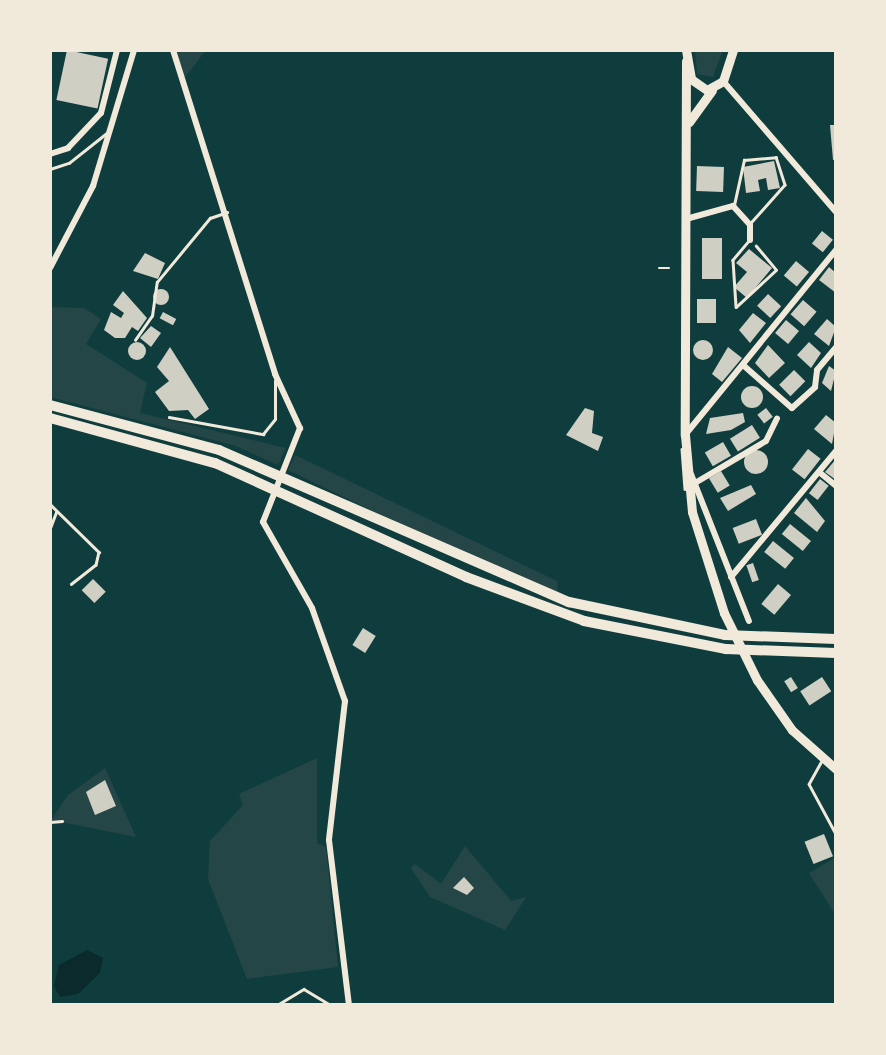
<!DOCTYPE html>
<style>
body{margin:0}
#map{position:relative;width:886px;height:1055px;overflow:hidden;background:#0f3d3e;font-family:"Playfair Display",serif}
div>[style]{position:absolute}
.green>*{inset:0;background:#244646}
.water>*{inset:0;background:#0a2a2b}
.building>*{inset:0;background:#cfcfc3;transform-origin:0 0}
.round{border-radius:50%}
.path>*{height:2.5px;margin:-1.25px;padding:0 1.25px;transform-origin:1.25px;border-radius:1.25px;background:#f1e9da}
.service>*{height:2.5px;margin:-1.25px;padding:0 1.25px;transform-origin:1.25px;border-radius:1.25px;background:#f1e9da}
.minor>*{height:6px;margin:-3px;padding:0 3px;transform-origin:3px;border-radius:3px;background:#f1e9da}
.secondary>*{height:9px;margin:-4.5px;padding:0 4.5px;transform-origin:4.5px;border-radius:4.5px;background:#f1e9da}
.trunk>*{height:10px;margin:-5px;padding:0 5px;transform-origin:5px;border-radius:5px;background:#f1e9da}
span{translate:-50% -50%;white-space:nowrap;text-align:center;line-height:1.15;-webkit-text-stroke:8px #f1e9da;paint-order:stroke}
.frame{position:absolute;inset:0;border:52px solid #f1e9da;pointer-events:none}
</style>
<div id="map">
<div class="green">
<i style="clip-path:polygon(176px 50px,206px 50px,184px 79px)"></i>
<i style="clip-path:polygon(695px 50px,723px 50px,713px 77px,697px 74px)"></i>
<i style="clip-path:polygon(50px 307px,84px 308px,101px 319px,86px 344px,147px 383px,140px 413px,286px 448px,278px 465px,236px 446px,50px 397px)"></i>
<i style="clip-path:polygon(295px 455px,557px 581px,558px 592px,460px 553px,288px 470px)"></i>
<i style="clip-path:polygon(317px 758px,317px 843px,326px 847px,338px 967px,247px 979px,208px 879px,210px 841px,243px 805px,239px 794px)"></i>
<i style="clip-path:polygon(105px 768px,136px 837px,51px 820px,68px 795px)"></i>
<i style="clip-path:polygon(465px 846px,511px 901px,526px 897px,505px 930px,430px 897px,411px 868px,415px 864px,441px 884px)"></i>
<i style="clip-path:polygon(836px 857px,836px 916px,809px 873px)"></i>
</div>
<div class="water">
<i style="clip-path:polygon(87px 950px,103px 958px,100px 973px,78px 994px,60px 997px,54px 986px,59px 965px)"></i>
</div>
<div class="building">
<i style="left:67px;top:50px;width:42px;height:51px;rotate:12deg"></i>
<i style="clip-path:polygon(830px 125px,836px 125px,836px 160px,833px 160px)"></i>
<i style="clip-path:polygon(774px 161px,780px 188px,768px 190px,766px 178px,758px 180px,760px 191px,746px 193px,743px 167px)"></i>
<i style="left:697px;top:166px;width:27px;height:25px;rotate:2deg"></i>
<i style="left:822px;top:231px;width:14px;height:16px;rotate:39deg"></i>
<i style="left:702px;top:238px;width:20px;height:41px"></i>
<i style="clip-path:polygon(749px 249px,772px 268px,747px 298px,734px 287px,747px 272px,736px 263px)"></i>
<i style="clip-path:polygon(145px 253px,165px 263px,158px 279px,133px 271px)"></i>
<i style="left:796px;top:261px;width:17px;height:19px;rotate:40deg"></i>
<i style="clip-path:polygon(829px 267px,836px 273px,836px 293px,819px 280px)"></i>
<i class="round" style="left:153px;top:289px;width:16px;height:16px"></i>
<i style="clip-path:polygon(123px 291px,147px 318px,138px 331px,132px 327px,125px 338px,115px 338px,104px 330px,111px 312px,121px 318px,124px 313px,113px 305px)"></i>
<i style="left:768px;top:294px;width:18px;height:16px;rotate:43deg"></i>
<i style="left:697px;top:299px;width:19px;height:24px"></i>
<i style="left:803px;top:300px;width:18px;height:19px;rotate:41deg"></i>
<i style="left:163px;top:312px;width:15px;height:7px;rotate:28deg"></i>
<i style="clip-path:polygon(753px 313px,766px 323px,750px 343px,739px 330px)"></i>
<i style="clip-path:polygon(827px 319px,836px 327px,829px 346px,814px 334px)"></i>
<i style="left:786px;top:320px;width:17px;height:17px;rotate:40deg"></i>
<i style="clip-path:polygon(151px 326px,161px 333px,151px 347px,140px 338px)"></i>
<i class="round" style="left:693px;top:340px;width:20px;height:20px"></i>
<i style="clip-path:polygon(809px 342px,821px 353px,811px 368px,797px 355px)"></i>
<i class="round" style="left:128px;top:342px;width:18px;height:18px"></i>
<i style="clip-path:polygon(768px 345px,785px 363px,769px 378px,755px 363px)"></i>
<i style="clip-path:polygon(170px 347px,209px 409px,195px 419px,188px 410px,169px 411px,155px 392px,169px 381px,157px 367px)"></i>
<i style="clip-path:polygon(728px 347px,742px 358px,722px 382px,712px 374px)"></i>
<i style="clip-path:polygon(829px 366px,836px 371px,831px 391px,822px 383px)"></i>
<i style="left:794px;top:370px;width:16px;height:21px;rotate:45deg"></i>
<i class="round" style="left:741px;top:386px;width:22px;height:22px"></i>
<i style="clip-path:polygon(585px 408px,594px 411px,592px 433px,603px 437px,598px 451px,566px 435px)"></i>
<i style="left:766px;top:408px;width:11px;height:11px;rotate:52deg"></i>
<i style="clip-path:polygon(743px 413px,745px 422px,731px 430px,706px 434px,710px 418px)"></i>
<i style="clip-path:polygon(826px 415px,836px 423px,832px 444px,814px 429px)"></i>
<i style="left:752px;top:425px;width:15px;height:26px;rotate:58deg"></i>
<i style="left:723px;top:442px;width:16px;height:21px;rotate:60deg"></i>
<i style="left:808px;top:449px;width:16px;height:26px;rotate:38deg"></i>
<i class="round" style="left:744px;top:450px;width:24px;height:24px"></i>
<i style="clip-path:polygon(836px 459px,836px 480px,825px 472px)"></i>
<i style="left:721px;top:471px;width:17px;height:14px;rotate:59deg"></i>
<i style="left:820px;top:479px;width:11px;height:18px;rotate:38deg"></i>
<i style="clip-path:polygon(751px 485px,756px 494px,728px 511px,720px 498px)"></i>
<i style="clip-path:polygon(806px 498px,825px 521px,817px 532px,794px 513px)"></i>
<i style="left:756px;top:519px;width:17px;height:25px;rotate:69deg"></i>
<i style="left:790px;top:524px;width:27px;height:13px;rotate:39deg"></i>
<i style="left:773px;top:541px;width:27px;height:14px;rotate:39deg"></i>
<i style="left:753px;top:563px;width:18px;height:7px;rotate:71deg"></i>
<i style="left:93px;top:579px;width:18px;height:16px;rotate:45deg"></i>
<i style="left:778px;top:584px;width:17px;height:26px;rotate:40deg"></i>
<i style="left:363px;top:628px;width:15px;height:20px;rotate:32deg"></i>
<i style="left:791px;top:677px;width:13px;height:8px;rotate:58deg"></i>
<i style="left:822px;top:677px;width:17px;height:26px;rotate:57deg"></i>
<i style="clip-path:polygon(105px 780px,116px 806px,95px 815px,86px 792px)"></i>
<i style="left:824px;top:834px;width:24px;height:21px;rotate:68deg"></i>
<i style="clip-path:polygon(464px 877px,474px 888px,467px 895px,453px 888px)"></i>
</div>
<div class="path">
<i style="left:277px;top:1005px;width:31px;rotate:-31deg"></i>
<i style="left:304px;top:989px;width:31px;rotate:31deg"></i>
</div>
<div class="service">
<i style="left:50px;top:169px;width:20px;rotate:-18deg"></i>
<i style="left:69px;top:163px;width:50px;rotate:-38.5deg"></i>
<i style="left:734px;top:205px;width:46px;rotate:-77.5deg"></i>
<i style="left:744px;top:160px;width:32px;rotate:-5deg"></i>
<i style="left:776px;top:157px;width:29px;rotate:72deg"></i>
<i style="left:785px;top:185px;width:51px;rotate:131.8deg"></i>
<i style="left:749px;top:241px;width:25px;rotate:130deg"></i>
<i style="left:733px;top:260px;width:47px;rotate:86.3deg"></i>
<i style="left:736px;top:307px;width:54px;rotate:-42.8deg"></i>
<i style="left:776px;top:270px;width:31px;rotate:-130deg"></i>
<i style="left:659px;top:268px;width:10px"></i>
<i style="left:135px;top:340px;width:29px;rotate:-55deg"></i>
<i style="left:152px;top:316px;width:34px;rotate:-82deg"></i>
<i style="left:157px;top:282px;width:83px;rotate:-50.4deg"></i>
<i style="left:210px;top:218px;width:18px;rotate:-19deg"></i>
<i style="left:169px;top:417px;width:96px;rotate:10.3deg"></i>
<i style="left:263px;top:434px;width:19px;rotate:-51deg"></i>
<i style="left:275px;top:419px;width:38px;rotate:-90deg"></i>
<i style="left:682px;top:449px;width:40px;rotate:85.7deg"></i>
<i style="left:50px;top:504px;width:69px;rotate:44.4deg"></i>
<i style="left:99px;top:552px;width:13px;rotate:103deg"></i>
<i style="left:96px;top:565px;width:31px;rotate:142deg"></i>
<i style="left:50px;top:528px;width:17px;rotate:-69deg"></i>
<i style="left:822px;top:761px;width:26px;rotate:119deg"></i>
<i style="left:809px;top:784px;width:57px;rotate:61.6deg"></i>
<i style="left:50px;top:822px;width:12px;rotate:-5deg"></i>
</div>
<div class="minor">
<i style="left:173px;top:50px;width:340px;rotate:72.5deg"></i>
<i style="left:275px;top:374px;width:60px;rotate:65.2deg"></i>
<i style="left:300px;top:428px;width:101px;rotate:111.5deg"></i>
<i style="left:263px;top:522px;width:99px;rotate:60.3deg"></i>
<i style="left:312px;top:608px;width:99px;rotate:70.5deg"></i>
<i style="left:345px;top:701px;width:140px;rotate:96.6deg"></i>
<i style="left:329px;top:840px;width:166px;rotate:83.1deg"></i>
<i style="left:723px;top:81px;width:173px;rotate:49.2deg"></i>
<i style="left:50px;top:154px;width:19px;rotate:-18deg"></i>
<i style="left:68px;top:148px;width:48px;rotate:-46.7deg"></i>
<i style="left:101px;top:113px;width:65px;rotate:-75.7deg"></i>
<i style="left:686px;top:219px;width:49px;rotate:-15.5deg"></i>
<i style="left:733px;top:206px;width:25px;rotate:48deg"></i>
<i style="left:750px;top:225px;width:15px;rotate:90deg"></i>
<i style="left:50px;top:268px;width:93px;rotate:-62.3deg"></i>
<i style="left:93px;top:186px;width:142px;rotate:-73.2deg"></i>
<i style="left:743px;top:365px;width:65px;rotate:41.3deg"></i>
<i style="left:792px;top:408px;width:31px;rotate:-42deg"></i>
<i style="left:815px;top:387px;width:17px;rotate:-83deg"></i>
<i style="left:817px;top:370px;width:30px;rotate:-50deg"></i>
<i style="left:685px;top:435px;width:239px;rotate:-50.8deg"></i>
<i style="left:819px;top:472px;width:22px;rotate:39deg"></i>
<i style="left:691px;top:474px;width:158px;rotate:68.5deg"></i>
<i style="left:695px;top:483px;width:82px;rotate:-30.6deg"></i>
<i style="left:766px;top:441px;width:25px;rotate:-64deg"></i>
<i style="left:731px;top:577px;width:164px;rotate:-50.2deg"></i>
</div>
<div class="secondary">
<i style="left:686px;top:50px;width:29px;rotate:80deg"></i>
<i style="left:691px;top:79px;width:19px;rotate:35deg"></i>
<i style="left:707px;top:90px;width:18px;rotate:-29deg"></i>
<i style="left:723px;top:81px;width:33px;rotate:-72deg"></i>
<i style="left:686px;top:61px;width:374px;rotate:90.2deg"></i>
<i style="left:685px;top:435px;width:77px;rotate:84.8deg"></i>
<i style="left:692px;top:512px;width:106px;rotate:72.4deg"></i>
<i style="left:724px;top:613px;width:75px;rotate:63.8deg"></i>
<i style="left:757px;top:680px;width:61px;rotate:55deg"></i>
<i style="left:792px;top:730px;width:59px;rotate:41.6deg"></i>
<i style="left:689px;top:122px;width:39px;rotate:-54deg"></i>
</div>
<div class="trunk">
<i style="left:50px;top:405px;width:175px;rotate:14.9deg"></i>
<i style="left:219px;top:450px;width:382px;rotate:23.5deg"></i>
<i style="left:569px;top:602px;width:159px;rotate:11.9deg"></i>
<i style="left:725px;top:635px;width:111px;rotate:2.1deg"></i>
<i style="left:50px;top:418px;width:171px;rotate:15.3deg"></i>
<i style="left:215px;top:463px;width:276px;rotate:24.4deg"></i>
<i style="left:466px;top:577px;width:126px;rotate:20.4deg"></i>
<i style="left:584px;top:621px;width:145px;rotate:11.2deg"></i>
<i style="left:726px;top:649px;width:110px;rotate:2.1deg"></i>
</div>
<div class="frame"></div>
</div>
